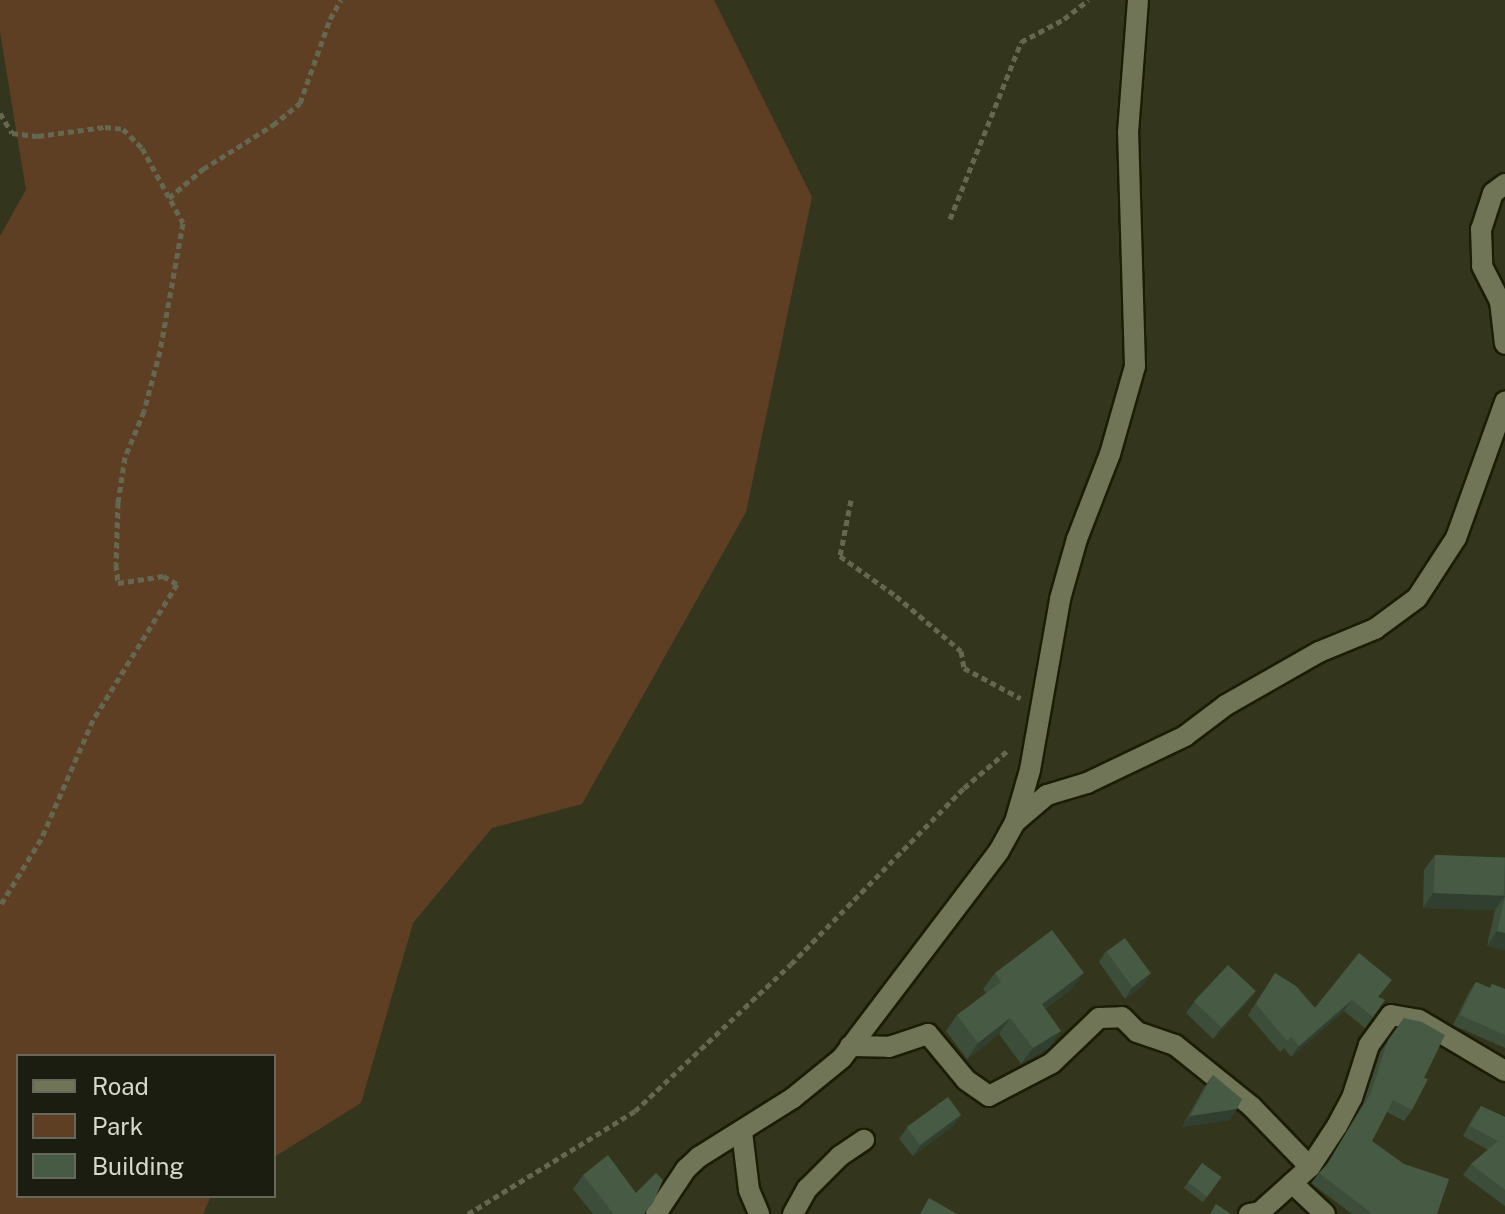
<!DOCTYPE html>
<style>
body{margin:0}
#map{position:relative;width:1505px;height:1214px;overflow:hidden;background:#33361c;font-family:"Public Sans",sans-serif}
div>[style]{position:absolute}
.green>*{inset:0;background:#5f3f24}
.path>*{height:5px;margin-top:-2.5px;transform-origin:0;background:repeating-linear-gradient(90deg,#656851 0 6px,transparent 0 10px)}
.roads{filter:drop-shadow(2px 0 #1b1d04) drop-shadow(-2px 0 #1b1d04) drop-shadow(0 2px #1b1d04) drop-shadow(0 -2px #1b1d04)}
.minor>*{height:20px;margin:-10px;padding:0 10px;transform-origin:10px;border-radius:10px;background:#707558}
.wall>*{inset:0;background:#3c4d3a;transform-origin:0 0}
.shaded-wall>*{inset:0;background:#313f30}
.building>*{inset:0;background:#465a44;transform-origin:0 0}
span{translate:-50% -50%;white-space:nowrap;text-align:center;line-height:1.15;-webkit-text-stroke:8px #1b1d11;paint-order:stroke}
.legend{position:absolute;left:16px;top:1054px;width:260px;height:144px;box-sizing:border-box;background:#1b1d11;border:2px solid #66685b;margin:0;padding:10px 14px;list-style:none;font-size:24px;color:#d6d9c9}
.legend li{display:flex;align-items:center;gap:16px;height:40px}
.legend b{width:40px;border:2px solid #66685b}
</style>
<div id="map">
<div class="green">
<i style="clip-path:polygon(0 0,714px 0,812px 197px,746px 512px,582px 804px,492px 828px,413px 923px,361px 1103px,274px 1157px,274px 1056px,18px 1056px,18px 1196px,211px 1196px,203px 1214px,0 1214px,0 236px,26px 190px,0 32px)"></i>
</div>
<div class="path">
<i style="left:0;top:113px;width:23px;rotate:59deg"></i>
<i style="left:12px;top:133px;width:26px;rotate:7deg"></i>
<i style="left:38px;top:136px;width:68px;rotate:-7.7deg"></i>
<i style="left:105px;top:127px;width:18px;rotate:6deg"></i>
<i style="left:123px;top:129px;width:27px;rotate:45deg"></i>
<i style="left:142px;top:148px;width:85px;rotate:61.3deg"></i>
<i style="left:183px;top:223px;width:130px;rotate:100.2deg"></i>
<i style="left:160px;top:351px;width:62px;rotate:104.9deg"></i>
<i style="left:144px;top:411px;width:50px;rotate:112.4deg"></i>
<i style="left:125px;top:457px;width:46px;rotate:98.8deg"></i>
<i style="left:118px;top:502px;width:62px;rotate:91.8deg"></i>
<i style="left:116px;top:564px;width:19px;rotate:84deg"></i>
<i style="left:118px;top:583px;width:46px;rotate:-8.8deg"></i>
<i style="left:163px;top:576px;width:16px;rotate:30deg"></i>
<i style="left:177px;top:584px;width:160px;rotate:121.7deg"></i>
<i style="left:93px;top:720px;width:130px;rotate:113.6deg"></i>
<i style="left:41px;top:839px;width:79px;rotate:121.5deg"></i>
<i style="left:169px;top:198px;width:45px;rotate:-40.5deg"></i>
<i style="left:203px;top:169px;width:83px;rotate:-32.2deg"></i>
<i style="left:273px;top:125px;width:35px;rotate:-39deg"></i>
<i style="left:300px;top:103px;width:89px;rotate:-70.3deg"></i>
<i style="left:330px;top:19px;width:22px;rotate:-60deg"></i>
<i style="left:950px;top:219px;width:191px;rotate:-68.1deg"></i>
<i style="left:1021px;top:42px;width:49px;rotate:-28.1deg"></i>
<i style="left:1064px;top:19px;width:31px;rotate:-38deg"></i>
<i style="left:851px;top:500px;width:57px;rotate:101.1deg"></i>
<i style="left:840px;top:556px;width:69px;rotate:35.5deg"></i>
<i style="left:896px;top:596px;width:85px;rotate:40.2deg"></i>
<i style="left:961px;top:651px;width:17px;rotate:80deg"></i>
<i style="left:964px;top:668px;width:64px;rotate:28.2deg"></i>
<i style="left:468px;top:1214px;width:196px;rotate:-31.7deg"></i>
<i style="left:635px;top:1111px;width:214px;rotate:-43.3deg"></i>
<i style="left:791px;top:964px;width:247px;rotate:-45.5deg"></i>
<i style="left:964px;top:788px;width:57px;rotate:-40.7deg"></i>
</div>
<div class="roads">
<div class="minor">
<i style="left:1505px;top:184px;width:15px;rotate:143deg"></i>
<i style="left:1493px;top:193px;width:38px;rotate:108deg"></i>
<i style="left:1481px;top:229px;width:37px;rotate:88deg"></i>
<i style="left:1482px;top:266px;width:39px;rotate:63deg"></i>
<i style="left:1500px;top:301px;width:43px;rotate:83.4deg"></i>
<i style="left:1015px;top:822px;width:42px;rotate:-40.2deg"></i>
<i style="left:1047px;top:795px;width:42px;rotate:-16.7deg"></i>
<i style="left:1087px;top:783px;width:109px;rotate:-25.6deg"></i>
<i style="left:1185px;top:736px;width:51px;rotate:-37.1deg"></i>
<i style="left:1226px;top:705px;width:107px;rotate:-29.7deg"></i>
<i style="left:1319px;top:652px;width:61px;rotate:-22.3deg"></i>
<i style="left:1375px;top:629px;width:52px;rotate:-36.4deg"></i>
<i style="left:1417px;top:598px;width:72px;rotate:-57deg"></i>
<i style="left:1456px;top:538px;width:145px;rotate:-70.2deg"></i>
<i style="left:850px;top:1046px;width:39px;rotate:1deg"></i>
<i style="left:889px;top:1047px;width:41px;rotate:-18.4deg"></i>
<i style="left:928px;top:1034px;width:60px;rotate:50.4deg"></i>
<i style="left:966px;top:1080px;width:28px;rotate:35deg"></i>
<i style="left:989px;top:1096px;width:71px;rotate:-27.6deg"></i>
<i style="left:1052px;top:1063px;width:65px;rotate:-43.8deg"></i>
<i style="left:1099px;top:1018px;width:23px;rotate:-2deg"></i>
<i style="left:1122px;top:1017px;width:21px;rotate:45deg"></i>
<i style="left:1137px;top:1032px;width:40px;rotate:18.9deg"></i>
<i style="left:1175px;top:1045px;width:97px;rotate:38.8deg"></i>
<i style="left:1251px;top:1106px;width:85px;rotate:46deg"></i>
<i style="left:742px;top:1132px;width:58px;rotate:83.1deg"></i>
<i style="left:749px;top:1190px;width:26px;rotate:67deg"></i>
<i style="left:1292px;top:1183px;width:45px;rotate:43.2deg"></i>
<i style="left:656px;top:1214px;width:54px;rotate:-56.3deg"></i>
<i style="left:686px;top:1169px;width:18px;rotate:-43deg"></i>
<i style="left:699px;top:1157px;width:111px;rotate:-32.1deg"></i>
<i style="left:793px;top:1098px;width:63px;rotate:-39.2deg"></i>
<i style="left:842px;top:1058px;width:260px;rotate:-52.8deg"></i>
<i style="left:999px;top:851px;width:33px;rotate:-61deg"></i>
<i style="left:1015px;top:822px;width:54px;rotate:-73.9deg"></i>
<i style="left:1030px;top:770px;width:174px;rotate:-80deg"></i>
<i style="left:1060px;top:599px;width:62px;rotate:-74.2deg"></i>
<i style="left:1077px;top:539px;width:91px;rotate:-68.8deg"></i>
<i style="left:1110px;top:454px;width:91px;rotate:-74.1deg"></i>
<i style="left:1135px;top:366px;width:233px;rotate:-91.7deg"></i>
<i style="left:1128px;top:133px;width:133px;rotate:-85.7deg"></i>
<i style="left:793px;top:1214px;width:29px;rotate:-61deg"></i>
<i style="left:807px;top:1189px;width:47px;rotate:-45deg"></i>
<i style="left:840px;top:1156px;width:29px;rotate:-34deg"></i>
<i style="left:1249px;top:1214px;width:11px;rotate:-10deg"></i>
<i style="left:1260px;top:1212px;width:67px;rotate:-42deg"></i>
<i style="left:1310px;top:1167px;width:49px;rotate:-56.6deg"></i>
<i style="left:1337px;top:1126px;width:32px;rotate:-62deg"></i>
<i style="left:1352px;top:1098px;width:56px;rotate:-72.2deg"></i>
<i style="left:1369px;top:1045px;width:37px;rotate:-54deg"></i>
<i style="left:1391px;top:1015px;width:28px;rotate:10deg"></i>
<i style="left:1419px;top:1020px;width:100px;rotate:30.7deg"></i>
</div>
</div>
<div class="wall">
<i style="clip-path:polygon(1435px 855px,1505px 858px,1505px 950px,1487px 946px,1495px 910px,1423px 908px,1424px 870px)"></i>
<i style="clip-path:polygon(1106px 951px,1143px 985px,1125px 999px,1099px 962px)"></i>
<i style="clip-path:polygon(1359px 953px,1379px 997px,1385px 1000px,1365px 1028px,1344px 1011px,1291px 1057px,1284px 1048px,1280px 1052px,1248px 1015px,1275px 973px,1315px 1008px)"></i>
<i style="clip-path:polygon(995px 973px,1072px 989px,1045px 1009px,1050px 1047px,1021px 1064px,999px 1034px,967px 1059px,946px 1031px,957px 1015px,986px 993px,983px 989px)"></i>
<i style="clip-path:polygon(1476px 982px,1489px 988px,1492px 984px,1505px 989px,1505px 1048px,1453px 1025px,1469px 992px)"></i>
<i style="clip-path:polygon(1194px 1002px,1248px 1002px,1213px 1039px,1186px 1013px)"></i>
<i style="clip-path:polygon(1404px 1018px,1424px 1078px,1412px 1110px,1404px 1121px,1387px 1112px,1372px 1141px,1437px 1214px,1352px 1214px,1311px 1183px,1319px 1173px,1326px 1166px,1363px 1104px,1381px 1051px)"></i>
<i style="clip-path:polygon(1213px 1075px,1229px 1120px,1182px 1127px,1205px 1086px)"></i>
<i style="clip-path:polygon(1481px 1106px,1505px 1117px,1505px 1206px,1463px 1175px,1471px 1164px,1488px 1150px,1463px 1136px,1473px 1117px)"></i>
<i style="clip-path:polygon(961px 1115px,953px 1126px,913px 1156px,899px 1139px,907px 1128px)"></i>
<i style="left:1202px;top:1163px;width:24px;height:31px;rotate:36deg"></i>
<i style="clip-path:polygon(583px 1175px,645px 1214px,593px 1214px,573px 1189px)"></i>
</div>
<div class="shaded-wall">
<i style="clip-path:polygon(1433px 893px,1505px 896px,1495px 910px,1423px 908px)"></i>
<i style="clip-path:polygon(1497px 931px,1505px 933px,1505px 950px,1487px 946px)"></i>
<i style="clip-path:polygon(1084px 973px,1072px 989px,1030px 1020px,1042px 1004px)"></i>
<i style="clip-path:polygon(1151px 974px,1143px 985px,1125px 999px,1132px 988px)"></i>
<i style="clip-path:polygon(1256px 991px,1248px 1002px,1213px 1039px,1221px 1028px)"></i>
<i style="clip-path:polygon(1352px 1000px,1344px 1011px,1291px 1057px,1299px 1046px)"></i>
<i style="clip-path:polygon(1010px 1018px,999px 1034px,967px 1059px,978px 1043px)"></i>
<i style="clip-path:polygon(1061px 1031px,1050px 1047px,1021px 1064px,1033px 1048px)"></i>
<i style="clip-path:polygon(1237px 1109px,1229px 1120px,1182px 1127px,1190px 1116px)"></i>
<i style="clip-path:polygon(961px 1115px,953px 1126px,913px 1156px,920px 1146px)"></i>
</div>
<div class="building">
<i style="left:1435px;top:855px;width:70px;height:38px;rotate:2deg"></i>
<i style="clip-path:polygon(1505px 897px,1505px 933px,1497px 931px)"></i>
<i style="clip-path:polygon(1052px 930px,1084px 973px,1042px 1004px,1061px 1031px,1033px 1048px,1010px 1018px,978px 1043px,957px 1015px,1001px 982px,995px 973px)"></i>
<i style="left:1125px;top:938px;width:44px;height:23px;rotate:54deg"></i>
<i style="clip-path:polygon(1359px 953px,1392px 980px,1378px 997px,1385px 1000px,1373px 1017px,1352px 1000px,1299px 1046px,1291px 1037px,1287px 1041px,1256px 1004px,1275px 973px,1296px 986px,1315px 1008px)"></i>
<i style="left:1228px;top:965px;width:38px;height:50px;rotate:43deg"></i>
<i style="clip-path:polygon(1476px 982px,1490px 988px,1492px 984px,1505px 989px,1505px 1035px,1460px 1015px)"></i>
<i style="clip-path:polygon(1404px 1018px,1422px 1022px,1445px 1035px,1424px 1078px,1428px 1079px,1412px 1110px,1393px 1100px,1372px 1141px,1404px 1164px,1449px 1179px,1437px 1214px,1370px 1214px,1370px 1212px,1319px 1173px,1328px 1163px,1371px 1093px,1388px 1040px)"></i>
<i style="clip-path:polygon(1213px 1075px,1242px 1099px,1237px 1109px,1190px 1116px)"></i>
<i style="left:948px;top:1097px;width:22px;height:51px;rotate:54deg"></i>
<i style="clip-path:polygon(1481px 1106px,1505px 1117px,1505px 1190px,1471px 1164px,1498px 1141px,1470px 1126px)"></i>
<i style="clip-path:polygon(608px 1155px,636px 1193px,656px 1173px,663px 1180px,653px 1203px,644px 1214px,614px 1214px,583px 1175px)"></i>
<i style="left:1202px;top:1163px;width:24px;height:24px;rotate:36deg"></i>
<i style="clip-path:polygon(929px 1198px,957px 1214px,920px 1214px)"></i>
<i style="clip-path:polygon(1216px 1204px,1231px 1214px,1210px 1214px)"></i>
</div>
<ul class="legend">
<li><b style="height:10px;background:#707558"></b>Road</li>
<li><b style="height:22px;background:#5f3f24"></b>Park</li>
<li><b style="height:22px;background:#465a44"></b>Building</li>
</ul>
</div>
